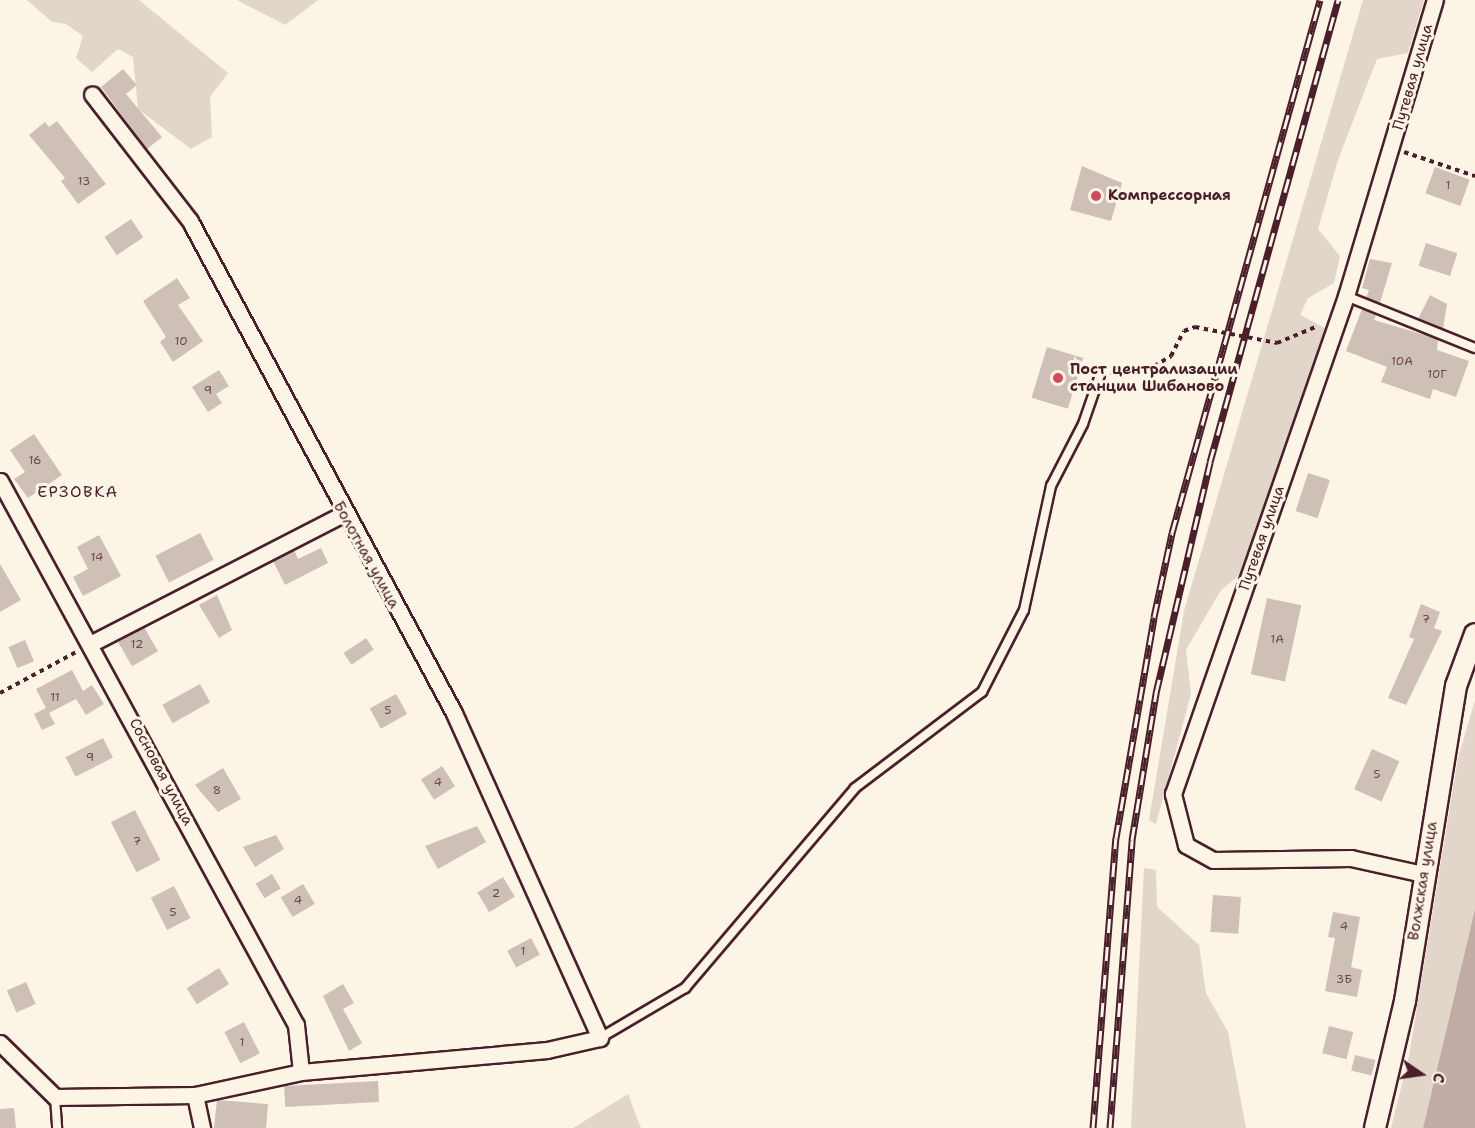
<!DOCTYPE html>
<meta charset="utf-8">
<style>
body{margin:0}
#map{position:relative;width:1475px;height:1128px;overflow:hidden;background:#fcf5e5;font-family:"Shantell Sans",sans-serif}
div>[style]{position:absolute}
.green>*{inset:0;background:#e2d5ca}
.water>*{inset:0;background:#c0aca5}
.building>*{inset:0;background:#cfc0b7;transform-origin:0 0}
.path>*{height:4px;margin-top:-2px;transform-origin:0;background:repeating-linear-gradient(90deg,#4a1f2b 0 4.5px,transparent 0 9px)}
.roads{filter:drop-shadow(2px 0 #4a1f2b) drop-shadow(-2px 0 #4a1f2b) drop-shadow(0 2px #4a1f2b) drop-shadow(0 -2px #4a1f2b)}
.service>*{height:8px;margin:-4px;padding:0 4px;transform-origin:4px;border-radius:4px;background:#fcf5e5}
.minor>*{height:15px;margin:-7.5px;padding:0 7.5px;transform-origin:7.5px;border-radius:7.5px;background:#fcf5e5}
.tertiary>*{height:20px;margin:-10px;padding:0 10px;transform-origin:10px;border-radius:10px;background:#fcf5e5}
.rail>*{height:7px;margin-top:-3.5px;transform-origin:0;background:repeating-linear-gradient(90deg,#fcf5e5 0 14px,#4a1f2b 0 28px);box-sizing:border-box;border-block:2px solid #4a1f2b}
.dots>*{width:16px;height:16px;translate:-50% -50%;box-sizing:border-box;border:3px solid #fcf5e5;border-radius:50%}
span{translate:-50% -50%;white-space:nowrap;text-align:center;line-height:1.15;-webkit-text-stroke:6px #fcf5e5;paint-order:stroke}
.number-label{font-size:12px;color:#6b474e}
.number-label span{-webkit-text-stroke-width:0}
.street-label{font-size:15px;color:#4a1f2b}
.poi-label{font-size:15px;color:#4a1f2b;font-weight:700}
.left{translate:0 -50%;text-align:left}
.neighbourhood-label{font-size:16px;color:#4a1f2b;letter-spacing:1.5px}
.north{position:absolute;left:1391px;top:1044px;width:60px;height:60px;-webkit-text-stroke:4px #fcf5e5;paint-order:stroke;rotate:103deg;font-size:16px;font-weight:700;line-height:24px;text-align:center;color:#4a1f2b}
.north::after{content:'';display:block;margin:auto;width:21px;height:27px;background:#4a1f2b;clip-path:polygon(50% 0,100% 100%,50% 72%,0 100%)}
</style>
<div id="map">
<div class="green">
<i style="clip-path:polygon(27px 0,139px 0,228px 73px,210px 97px,212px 137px,191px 149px,138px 109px,133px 57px,118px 49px,92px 72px,76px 58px,83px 36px,66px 24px,52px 22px)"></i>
<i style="clip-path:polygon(237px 0,318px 0,285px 25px)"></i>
<i style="clip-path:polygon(1363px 0,1424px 0,1408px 53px,1377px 59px,1338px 160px,1318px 229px,1340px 256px,1334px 283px,1308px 298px,1300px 315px,1325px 328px,1241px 574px,1221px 590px,1186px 650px,1191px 694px,1156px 824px,1149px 820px,1184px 611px)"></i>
<i style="clip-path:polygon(1475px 700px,1475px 909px,1423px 1128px,1391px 1128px,1409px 1056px,1458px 758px)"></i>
<i style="clip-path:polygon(1144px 868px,1156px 870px,1157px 907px,1199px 945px,1206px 993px,1228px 1032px,1246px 1128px,1131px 1128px)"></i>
<i style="clip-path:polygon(628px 1094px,641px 1128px,573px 1128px)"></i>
</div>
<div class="water">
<i style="clip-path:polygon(1475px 909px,1475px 1128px,1423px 1128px)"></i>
</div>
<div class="building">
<i style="clip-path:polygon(123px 69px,137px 85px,126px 94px,162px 137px,147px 149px,101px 87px)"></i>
<i style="clip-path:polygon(57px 121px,106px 184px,78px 204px,61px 181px,65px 178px,29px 135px,45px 122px,49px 127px)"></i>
<i style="clip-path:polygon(1082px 166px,1122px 183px,1111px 221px,1070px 210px)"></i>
<i style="left:1435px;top:167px;width:37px;height:28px;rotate:20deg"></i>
<i style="left:131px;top:219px;width:22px;height:32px;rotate:56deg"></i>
<i style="left:1426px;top:243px;width:33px;height:24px;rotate:18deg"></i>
<i style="clip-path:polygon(1370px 259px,1392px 263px,1380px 303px,1366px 298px,1369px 290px,1362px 288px)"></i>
<i style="clip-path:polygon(177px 278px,190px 298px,178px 305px,203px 341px,173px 362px,160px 342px,166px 337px,143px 301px)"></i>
<i style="clip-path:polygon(1430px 295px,1447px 304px,1443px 329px,1418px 319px)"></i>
<i style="clip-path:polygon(1362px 309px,1376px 315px,1374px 320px,1438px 339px,1437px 350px,1469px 361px,1456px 397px,1433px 389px,1430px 399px,1381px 382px,1387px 367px,1346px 351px)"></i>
<i style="left:1047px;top:347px;width:38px;height:53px;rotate:17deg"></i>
<i style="clip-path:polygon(219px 370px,229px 386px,216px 394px,222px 403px,208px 412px,192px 387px)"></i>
<i style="clip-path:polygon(34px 434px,62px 475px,28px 498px,14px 479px,25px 472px,10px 450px)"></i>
<i style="left:1308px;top:473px;width:23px;height:40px;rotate:18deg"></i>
<i style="left:200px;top:533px;width:30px;height:50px;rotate:63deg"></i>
<i style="clip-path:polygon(99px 535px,121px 576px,83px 596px,73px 577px,88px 569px,77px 547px)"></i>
<i style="clip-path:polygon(321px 548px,328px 563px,285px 585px,273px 561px,294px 550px,298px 559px)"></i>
<i style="clip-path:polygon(0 564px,21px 600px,0 612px)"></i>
<i style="clip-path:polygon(217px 595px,232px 630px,219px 638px,199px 605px)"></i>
<i style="left:1267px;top:598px;width:35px;height:78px;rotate:12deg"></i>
<i style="clip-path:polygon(1421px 604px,1440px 612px,1434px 628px,1442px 631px,1406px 705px,1388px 698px,1414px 639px,1409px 637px)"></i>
<i style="left:144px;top:627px;width:28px;height:30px;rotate:60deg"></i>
<i style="left:366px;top:638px;width:14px;height:27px;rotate:56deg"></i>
<i style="left:25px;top:640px;width:23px;height:18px;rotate:67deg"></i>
<i style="clip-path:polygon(72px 670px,83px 691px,92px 685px,104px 704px,86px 715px,76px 699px,49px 713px,47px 709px,55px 724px,42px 730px,34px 714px,46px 708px,36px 689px)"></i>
<i style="left:200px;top:684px;width:21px;height:43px;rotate:61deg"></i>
<i style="left:396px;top:694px;width:23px;height:30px;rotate:61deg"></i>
<i style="left:103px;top:738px;width:22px;height:42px;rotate:63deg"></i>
<i style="left:1372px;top:749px;width:30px;height:44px;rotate:24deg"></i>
<i style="left:442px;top:766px;width:24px;height:25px;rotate:57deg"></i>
<i style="clip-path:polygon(223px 768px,241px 799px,218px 812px,195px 785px)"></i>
<i style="left:135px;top:810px;width:56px;height:27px;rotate:63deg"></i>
<i style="clip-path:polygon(477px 826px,486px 842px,438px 869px,425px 846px)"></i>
<i style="clip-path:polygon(276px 835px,284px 849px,255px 867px,243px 847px)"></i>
<i style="left:272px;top:874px;width:17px;height:19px;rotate:59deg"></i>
<i style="left:503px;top:877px;width:23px;height:30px;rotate:59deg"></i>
<i style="left:303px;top:884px;width:23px;height:26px;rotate:59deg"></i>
<i style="left:174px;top:886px;width:36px;height:26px;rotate:63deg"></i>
<i style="left:1213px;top:895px;width:28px;height:37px;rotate:4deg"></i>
<i style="clip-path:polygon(1333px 912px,1360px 917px,1351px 967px,1362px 970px,1357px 997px,1325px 991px,1335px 938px,1328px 937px)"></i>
<i style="left:531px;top:938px;width:19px;height:27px;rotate:62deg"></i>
<i style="left:219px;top:968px;width:19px;height:38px;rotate:58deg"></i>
<i style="left:26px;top:982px;width:24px;height:21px;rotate:66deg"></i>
<i style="clip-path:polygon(343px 984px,354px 1003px,343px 1009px,362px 1043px,349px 1051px,323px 996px)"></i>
<i style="left:244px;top:1022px;width:35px;height:22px;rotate:63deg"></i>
<i style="left:1329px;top:1026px;width:25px;height:28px;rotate:14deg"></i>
<i style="left:1355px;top:1055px;width:21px;height:16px;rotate:14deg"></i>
<i style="left:378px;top:1081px;width:21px;height:94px;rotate:87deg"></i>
<i style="clip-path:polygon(217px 1100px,268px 1104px,266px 1128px,214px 1128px)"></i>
<i style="clip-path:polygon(14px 1108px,16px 1128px,0 1128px,0 1109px)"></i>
</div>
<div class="path">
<i style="left:1404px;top:152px;width:75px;rotate:18.7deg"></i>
<i style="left:1110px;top:373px;width:45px;rotate:-9deg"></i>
<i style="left:1154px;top:366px;width:20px;rotate:-30deg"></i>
<i style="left:1171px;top:356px;width:28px;rotate:-63deg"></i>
<i style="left:1184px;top:331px;width:12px;rotate:-20deg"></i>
<i style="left:1195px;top:327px;width:84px;rotate:11deg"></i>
<i style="left:1277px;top:343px;width:44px;rotate:-22.5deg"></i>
<i style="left:0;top:693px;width:86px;rotate:-28.3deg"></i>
</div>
<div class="roads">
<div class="service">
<i style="left:1346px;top:296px;width:139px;rotate:22deg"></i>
<i style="left:600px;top:1038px;width:99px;rotate:-30.5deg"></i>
<i style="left:685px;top:988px;width:262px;rotate:-49.6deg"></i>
<i style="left:855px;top:788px;width:159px;rotate:-37.1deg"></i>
<i style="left:982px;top:692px;width:92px;rotate:-62.9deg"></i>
<i style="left:1024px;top:610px;width:127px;rotate:-77.7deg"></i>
<i style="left:1051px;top:486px;width:70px;rotate:-62.7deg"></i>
<i style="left:1083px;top:424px;width:52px;rotate:-70.9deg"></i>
<i style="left:55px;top:1097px;width:31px;rotate:86deg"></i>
</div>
<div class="minor">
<i style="left:0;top:481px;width:619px;rotate:61.45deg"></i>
<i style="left:296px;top:1025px;width:47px;rotate:83.9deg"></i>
<i style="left:92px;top:643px;width:282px;rotate:-27.2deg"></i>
<i style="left:1423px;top:874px;width:74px;rotate:-167.5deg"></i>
<i style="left:1351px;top:858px;width:138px;rotate:179.2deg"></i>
<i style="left:1213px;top:860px;width:31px;rotate:-151deg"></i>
<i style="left:1186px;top:845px;width:53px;rotate:-104.3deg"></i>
<i style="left:1173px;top:794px;width:527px;rotate:-70.84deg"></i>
<i style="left:1346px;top:296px;width:309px;rotate:-73.3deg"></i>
<i style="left:0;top:1043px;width:77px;rotate:44.5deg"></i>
<i style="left:55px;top:1097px;width:140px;rotate:-0.8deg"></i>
<i style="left:195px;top:1095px;width:108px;rotate:-12.2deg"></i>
<i style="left:301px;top:1072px;width:247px;rotate:-5.1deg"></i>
<i style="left:547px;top:1050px;width:54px;rotate:-12.8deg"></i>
<i style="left:600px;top:1038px;width:356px;rotate:-114.2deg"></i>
<i style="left:454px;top:713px;width:558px;rotate:-118.22deg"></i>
<i style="left:190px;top:221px;width:160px;rotate:-127.7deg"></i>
<i style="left:195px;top:1095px;width:34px;rotate:78deg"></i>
</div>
<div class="tertiary">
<i style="left:1375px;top:1128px;width:130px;rotate:-76.7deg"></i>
<i style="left:1405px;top:1001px;width:319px;rotate:-80.8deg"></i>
<i style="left:1456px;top:686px;width:55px;rotate:-69.9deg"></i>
</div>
</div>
<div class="rail">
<i style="left:1093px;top:1128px;width:291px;rotate:-85.5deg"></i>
<i style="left:1116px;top:838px;width:224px;rotate:-80.2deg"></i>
<i style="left:1154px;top:617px;width:86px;rotate:-77.9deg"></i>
<i style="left:1172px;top:533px;width:553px;rotate:-74.48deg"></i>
<i style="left:1110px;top:1128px;width:289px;rotate:-85.6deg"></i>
<i style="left:1132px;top:840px;width:149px;rotate:-80.7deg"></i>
<i style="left:1156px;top:693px;width:237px;rotate:-76.8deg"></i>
<i style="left:1210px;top:462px;width:479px;rotate:-74.5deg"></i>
</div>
<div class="dots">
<i style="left:1096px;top:196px;background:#d1495b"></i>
<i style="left:1058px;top:378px;background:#d1495b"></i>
</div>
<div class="number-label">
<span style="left:84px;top:182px">13</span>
<span style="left:1448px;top:186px">1</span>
<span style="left:181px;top:342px">10</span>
<span style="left:1402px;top:362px">10А</span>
<span style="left:1437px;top:375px">10Г</span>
<span style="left:208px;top:391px">9</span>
<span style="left:35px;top:461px">16</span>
<span style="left:97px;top:558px">14</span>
<span style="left:1426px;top:620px">7</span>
<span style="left:1277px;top:640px">1А</span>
<span style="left:137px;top:645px">12</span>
<span style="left:55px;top:698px">11</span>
<span style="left:388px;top:711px">5</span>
<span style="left:90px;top:758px">9</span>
<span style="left:1377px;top:775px">5</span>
<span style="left:438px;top:783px">4</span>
<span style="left:217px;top:791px">8</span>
<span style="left:137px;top:842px">7</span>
<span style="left:496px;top:894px">2</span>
<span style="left:298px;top:901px">4</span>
<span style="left:173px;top:913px">5</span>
<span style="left:1344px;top:927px">4</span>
<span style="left:523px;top:952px">1</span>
<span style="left:1344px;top:980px">3Б</span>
<span style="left:242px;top:1043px">1</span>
</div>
<div class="street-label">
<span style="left:1413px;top:77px;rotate:-74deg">Путевая улица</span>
<span style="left:1262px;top:538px;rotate:-71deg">Путевая улица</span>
<span style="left:366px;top:555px;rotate:61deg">Болотная улица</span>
<span style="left:161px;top:772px;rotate:62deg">Сосновая улица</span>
<span style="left:1423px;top:881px;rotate:-81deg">Волжская улица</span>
</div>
<div class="poi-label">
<span class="left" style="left:1108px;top:196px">Компрессорная</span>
<span class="left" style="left:1070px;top:378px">Пост централизации<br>станции Шибаново</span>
</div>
<div class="neighbourhood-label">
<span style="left:78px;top:492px">ЕРЗОВКА</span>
</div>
<div class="north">С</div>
</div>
